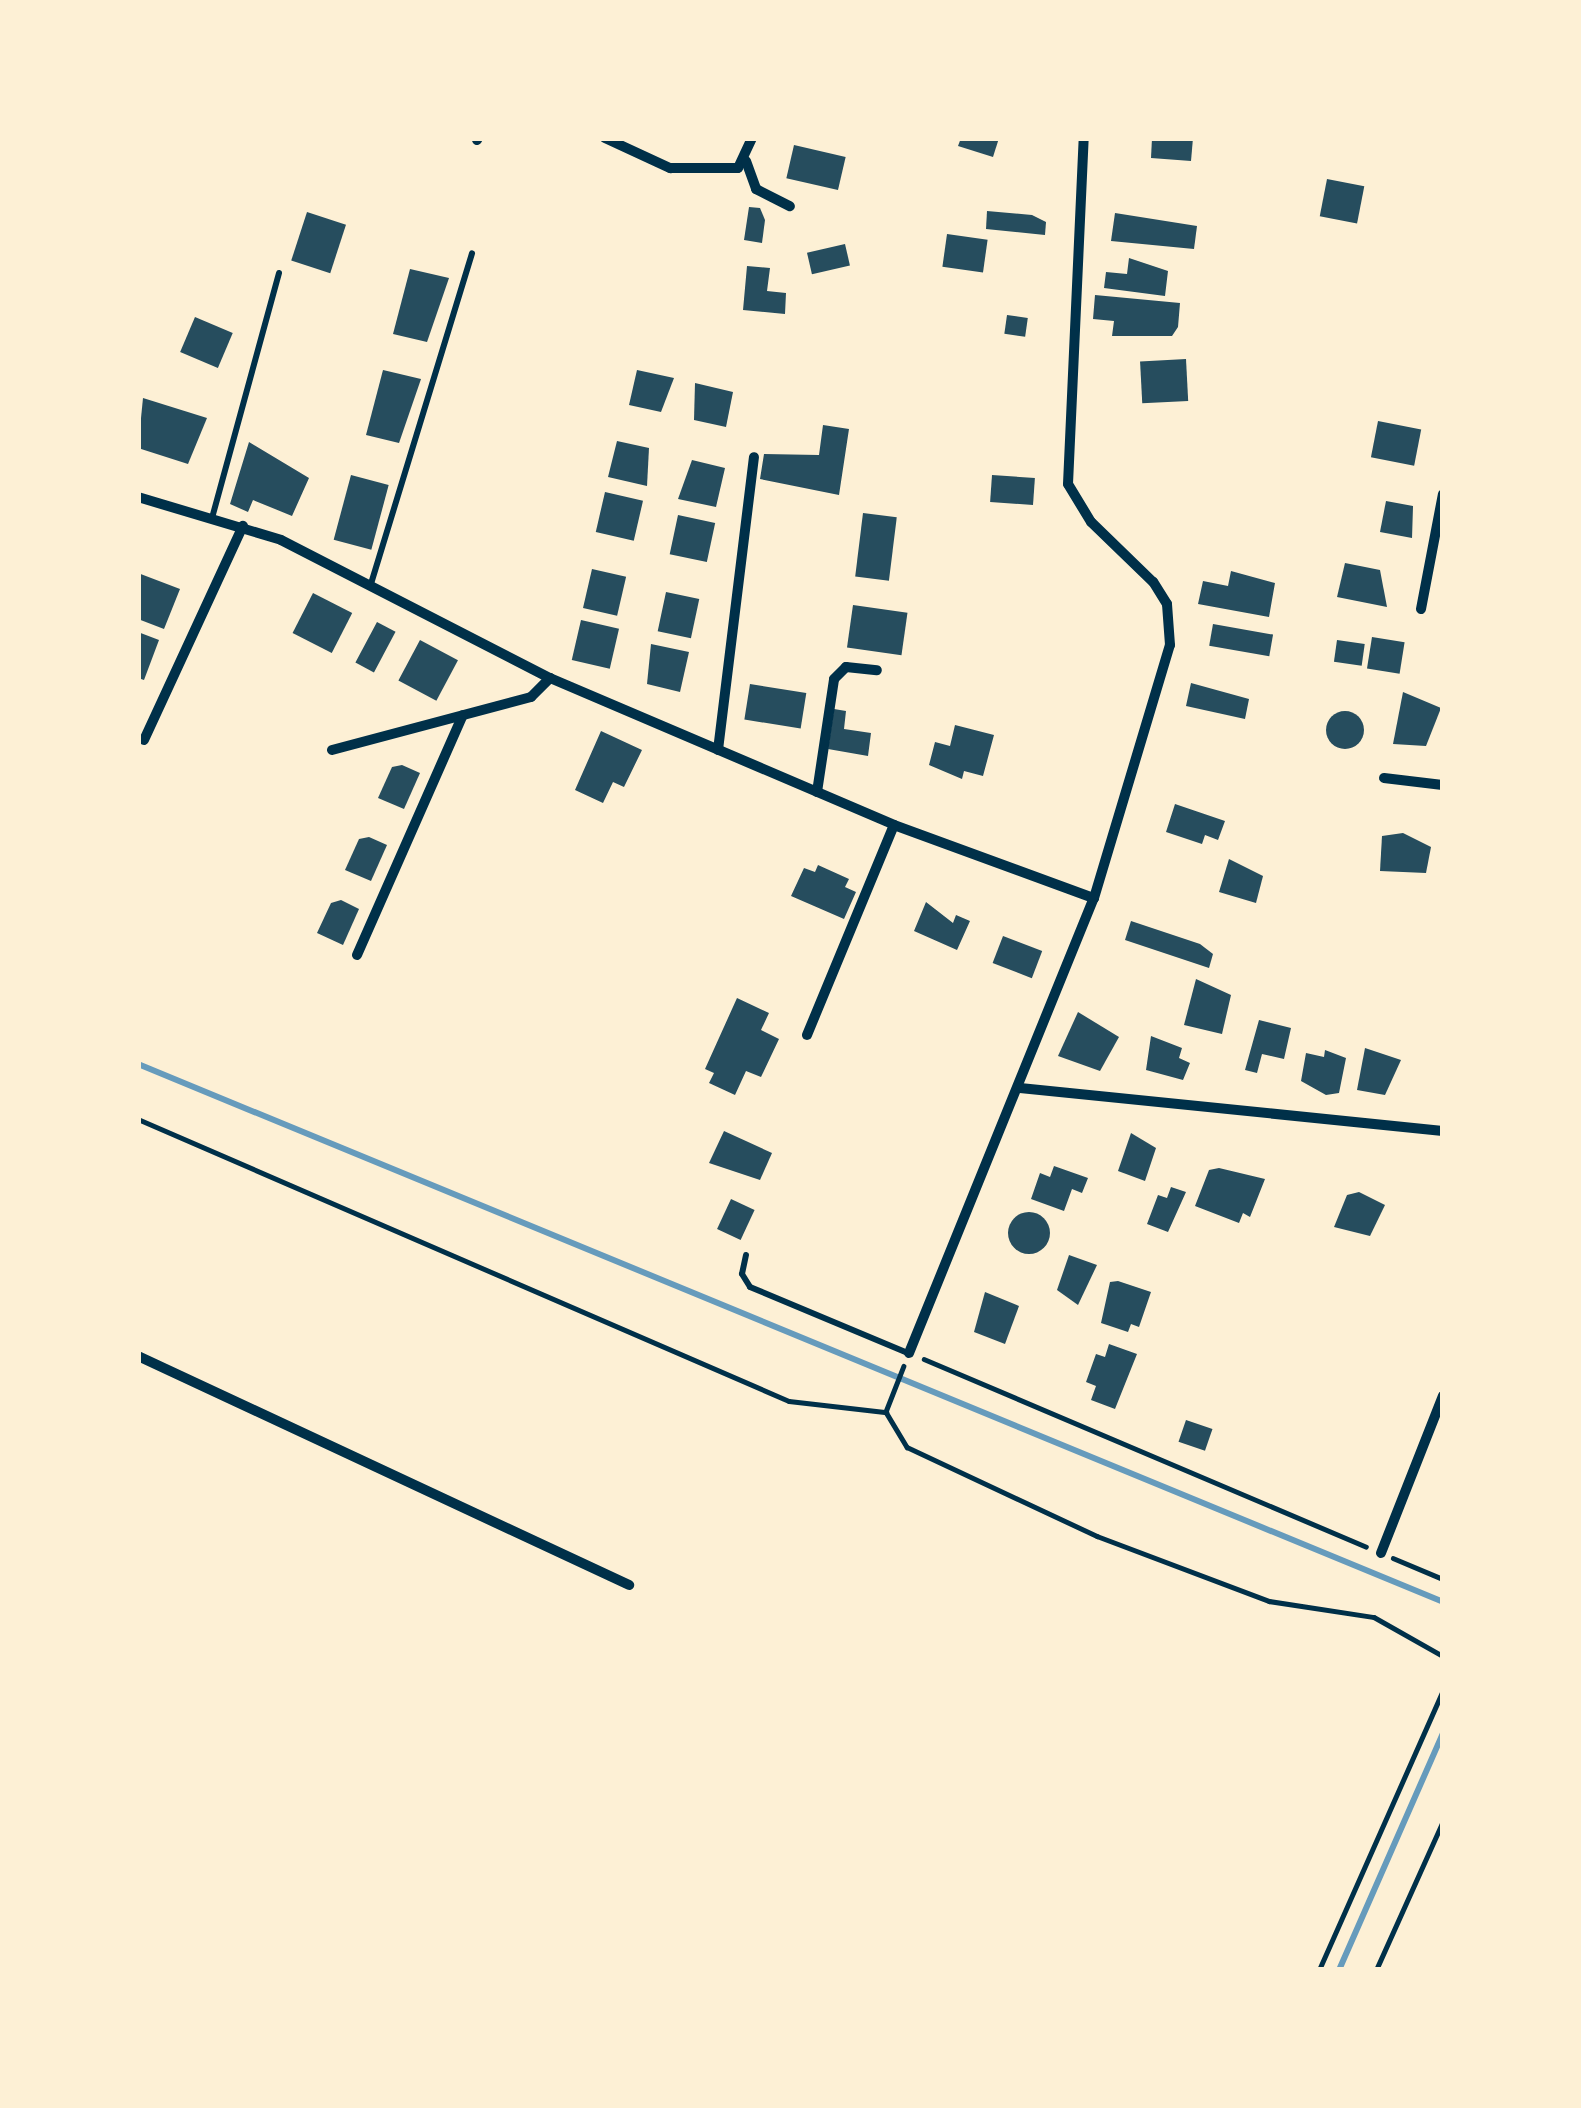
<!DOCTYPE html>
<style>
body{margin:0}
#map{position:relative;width:1581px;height:2108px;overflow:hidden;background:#fdf0d5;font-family:Lora,serif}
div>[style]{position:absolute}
.stream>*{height:6px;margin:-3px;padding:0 3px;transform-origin:3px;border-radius:3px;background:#669bbc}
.building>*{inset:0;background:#264d5e;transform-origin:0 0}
.round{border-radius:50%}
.path>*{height:4.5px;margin:-2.25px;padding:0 2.25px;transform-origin:2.25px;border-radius:2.25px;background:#003049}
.service>*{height:6px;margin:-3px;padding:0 3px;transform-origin:3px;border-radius:3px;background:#003049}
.minor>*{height:10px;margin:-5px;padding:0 5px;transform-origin:5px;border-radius:5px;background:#003049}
span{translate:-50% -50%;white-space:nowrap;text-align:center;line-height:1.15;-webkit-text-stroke:12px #fdf0d5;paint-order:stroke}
.frame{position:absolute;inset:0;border:141px solid #fdf0d5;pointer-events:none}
</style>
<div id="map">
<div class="stream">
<i style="left:138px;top:1064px;width:1412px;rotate:22.4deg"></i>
<i style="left:1339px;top:1970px;width:259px;rotate:-66.3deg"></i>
</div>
<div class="building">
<i style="clip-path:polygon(961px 138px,999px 138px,993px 157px,958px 146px)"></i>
<i style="clip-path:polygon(1152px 138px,1193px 138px,1191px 161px,1151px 158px)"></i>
<i style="left:794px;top:145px;width:53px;height:34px;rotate:13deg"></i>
<i style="left:1327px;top:179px;width:38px;height:38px;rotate:11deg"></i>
<i style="clip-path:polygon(749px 207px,760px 208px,765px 220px,762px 243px,744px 240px)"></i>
<i style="clip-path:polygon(987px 211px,1032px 215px,1046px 222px,1045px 235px,986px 229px)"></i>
<i style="left:307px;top:212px;width:41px;height:51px;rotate:18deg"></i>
<i style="clip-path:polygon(1115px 213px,1197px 226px,1194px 249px,1111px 241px)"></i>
<i style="left:947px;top:234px;width:41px;height:33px;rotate:8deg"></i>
<i style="left:845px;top:244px;width:22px;height:39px;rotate:77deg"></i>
<i style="clip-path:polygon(1129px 258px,1168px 271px,1165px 296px,1104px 288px,1106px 272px,1127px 274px)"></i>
<i style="clip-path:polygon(747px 266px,770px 268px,767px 291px,786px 293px,785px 314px,743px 310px)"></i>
<i style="clip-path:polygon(410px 269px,449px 278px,427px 342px,393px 334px)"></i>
<i style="clip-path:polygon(1095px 295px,1180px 303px,1178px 327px,1172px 336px,1112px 336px,1114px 321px,1093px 319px)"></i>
<i style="left:1007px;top:315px;width:21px;height:19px;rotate:8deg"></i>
<i style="left:195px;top:317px;width:41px;height:38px;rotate:23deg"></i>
<i style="left:1186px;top:359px;width:42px;height:46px;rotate:87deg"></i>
<i style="clip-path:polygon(383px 370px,421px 379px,399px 443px,366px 435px)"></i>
<i style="clip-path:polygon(637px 370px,674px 378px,661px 412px,629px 405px)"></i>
<i style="clip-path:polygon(695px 383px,733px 392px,726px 427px,694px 420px)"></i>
<i style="clip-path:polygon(143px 398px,207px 418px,188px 464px,138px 448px)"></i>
<i style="left:1378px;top:421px;width:44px;height:37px;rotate:11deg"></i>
<i style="clip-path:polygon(823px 425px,849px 429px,839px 495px,760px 479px,764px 454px,819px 455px)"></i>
<i style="clip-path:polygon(617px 441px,649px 448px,647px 486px,608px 477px)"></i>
<i style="clip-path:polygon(249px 442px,309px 478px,292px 516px,253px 500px,248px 512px,230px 504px)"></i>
<i style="clip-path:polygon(692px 460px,725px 468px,716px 507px,678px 499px)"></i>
<i style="left:351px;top:475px;width:39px;height:67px;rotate:15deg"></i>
<i style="left:992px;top:475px;width:43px;height:27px;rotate:4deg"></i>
<i style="left:605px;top:492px;width:39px;height:41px;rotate:13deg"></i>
<i style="clip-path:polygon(1386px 501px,1413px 506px,1412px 538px,1380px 532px)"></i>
<i style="left:863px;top:513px;width:34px;height:64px;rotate:7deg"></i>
<i style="left:678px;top:515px;width:38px;height:40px;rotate:12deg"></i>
<i style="clip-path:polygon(1345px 563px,1380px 570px,1387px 607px,1337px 597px)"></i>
<i style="left:592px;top:569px;width:35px;height:40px;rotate:13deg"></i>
<i style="clip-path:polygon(1231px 571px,1275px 583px,1269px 617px,1198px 604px,1203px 581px,1228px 586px)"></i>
<i style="clip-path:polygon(138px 573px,180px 589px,164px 629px,138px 619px)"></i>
<i style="left:666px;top:592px;width:34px;height:40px;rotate:12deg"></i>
<i style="left:313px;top:593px;width:44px;height:45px;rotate:27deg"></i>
<i style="left:853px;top:605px;width:55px;height:43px;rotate:8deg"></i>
<i style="left:581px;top:620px;width:39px;height:41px;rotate:13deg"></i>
<i style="left:377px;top:622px;width:21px;height:46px;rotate:28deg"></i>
<i style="left:1213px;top:624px;width:61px;height:22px;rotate:10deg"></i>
<i style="clip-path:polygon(138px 632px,159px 640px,144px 680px,138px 678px)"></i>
<i style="left:1372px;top:637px;width:33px;height:32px;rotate:9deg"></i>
<i style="left:420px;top:640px;width:43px;height:46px;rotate:28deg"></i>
<i style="left:1337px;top:640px;width:28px;height:22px;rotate:8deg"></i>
<i style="clip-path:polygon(651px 644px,689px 652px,680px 692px,647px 684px)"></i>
<i style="clip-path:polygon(1191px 683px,1249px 699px,1245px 719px,1186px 706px)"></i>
<i style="left:750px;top:684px;width:57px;height:36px;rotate:9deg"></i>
<i style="clip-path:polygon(1403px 692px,1441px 708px,1426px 746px,1393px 744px)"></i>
<i style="clip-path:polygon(834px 709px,846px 711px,844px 729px,871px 733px,868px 756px,828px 749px)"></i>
<i class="round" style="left:1326px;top:711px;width:38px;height:38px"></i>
<i style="clip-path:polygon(955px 725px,994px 735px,983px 776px,964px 771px,962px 779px,929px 765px,935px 742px,950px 746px)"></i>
<i style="clip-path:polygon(601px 731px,642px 750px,624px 787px,613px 782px,603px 803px,575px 790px)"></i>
<i style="clip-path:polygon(402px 765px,420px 773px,404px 809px,378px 798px,392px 767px)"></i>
<i style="clip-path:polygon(1175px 804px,1225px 821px,1218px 840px,1205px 835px,1202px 844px,1166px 832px)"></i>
<i style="clip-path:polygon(1403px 833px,1431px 847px,1426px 873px,1380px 871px,1382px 836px)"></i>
<i style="clip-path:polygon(369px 837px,387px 845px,371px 881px,345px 870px,359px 839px)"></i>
<i style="clip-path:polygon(1229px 859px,1263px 876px,1256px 903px,1219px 892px)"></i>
<i style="clip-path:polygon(818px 865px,849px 879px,845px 887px,856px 892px,844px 919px,791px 896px,804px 868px,815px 872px)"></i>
<i style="clip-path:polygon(341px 900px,359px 909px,343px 945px,317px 933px,331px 903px)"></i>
<i style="clip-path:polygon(926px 902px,953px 923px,956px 915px,970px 921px,957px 950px,914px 931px)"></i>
<i style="clip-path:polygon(1131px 921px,1200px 944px,1213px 954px,1209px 968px,1125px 940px)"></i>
<i style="left:1003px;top:936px;width:42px;height:29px;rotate:21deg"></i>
<i style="clip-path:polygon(1196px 979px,1231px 995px,1222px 1034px,1184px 1025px)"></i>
<i style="clip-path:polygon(737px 998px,769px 1013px,761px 1030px,779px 1039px,761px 1077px,746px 1071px,735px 1095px,709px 1083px,714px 1073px,705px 1069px)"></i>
<i style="clip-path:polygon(1078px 1012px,1119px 1037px,1100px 1071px,1058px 1056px)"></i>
<i style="clip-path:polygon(1259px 1020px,1291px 1028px,1284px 1059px,1262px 1054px,1257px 1073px,1245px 1070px)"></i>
<i style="clip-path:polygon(1151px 1036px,1182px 1048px,1179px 1058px,1190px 1063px,1183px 1080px,1146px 1070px)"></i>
<i style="clip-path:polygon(1365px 1048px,1401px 1060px,1385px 1095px,1357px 1090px)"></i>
<i style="clip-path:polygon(1325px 1050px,1346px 1058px,1339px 1093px,1326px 1095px,1301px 1081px,1306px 1053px,1324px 1057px)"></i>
<i style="clip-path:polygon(724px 1131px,772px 1153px,760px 1180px,709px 1163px)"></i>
<i style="clip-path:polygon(1131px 1133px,1156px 1148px,1145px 1181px,1118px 1171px)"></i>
<i style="clip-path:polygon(1054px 1166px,1088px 1178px,1082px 1193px,1072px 1189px,1064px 1211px,1031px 1199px,1040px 1173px,1050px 1177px)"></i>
<i style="clip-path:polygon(1219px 1168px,1265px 1179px,1250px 1217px,1243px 1213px,1239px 1223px,1195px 1206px,1209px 1170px)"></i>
<i style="clip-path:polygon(1171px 1187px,1186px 1192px,1168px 1232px,1147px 1224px,1158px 1195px,1167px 1198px)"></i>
<i style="clip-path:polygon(1359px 1192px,1385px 1205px,1370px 1236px,1334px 1227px,1347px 1195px)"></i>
<i style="left:731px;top:1199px;width:26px;height:33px;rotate:25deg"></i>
<i class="round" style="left:1008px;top:1212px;width:42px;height:42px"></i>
<i style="clip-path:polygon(1069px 1255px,1097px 1265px,1078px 1305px,1057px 1290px)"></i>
<i style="clip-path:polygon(1118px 1281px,1151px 1292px,1139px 1327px,1131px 1324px,1128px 1332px,1101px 1323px,1110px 1282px)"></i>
<i style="clip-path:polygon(985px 1292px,1019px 1306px,1005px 1344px,974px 1332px)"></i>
<i style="clip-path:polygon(1109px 1344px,1137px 1354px,1115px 1409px,1091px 1400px,1096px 1386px,1086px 1382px,1096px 1354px,1105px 1357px)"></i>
<i style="left:1186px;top:1420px;width:28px;height:23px;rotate:19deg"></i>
</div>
<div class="path">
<i style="left:138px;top:1119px;width:709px;rotate:23.42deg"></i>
<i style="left:789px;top:1401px;width:98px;rotate:6.5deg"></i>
<i style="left:924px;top:1359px;width:480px;rotate:23deg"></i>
<i style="left:904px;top:1366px;width:49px;rotate:111.4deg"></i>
<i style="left:886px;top:1412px;width:41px;rotate:59deg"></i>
<i style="left:907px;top:1447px;width:210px;rotate:25.1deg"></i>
<i style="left:1097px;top:1536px;width:184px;rotate:20.7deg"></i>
<i style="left:1269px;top:1601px;width:106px;rotate:8.7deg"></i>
<i style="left:1374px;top:1617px;width:79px;rotate:29.5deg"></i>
<i style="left:1393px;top:1558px;width:54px;rotate:22.8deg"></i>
<i style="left:1319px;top:1970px;width:306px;rotate:-66.1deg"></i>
<i style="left:1376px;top:1970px;width:163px;rotate:-65.8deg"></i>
</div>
<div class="service">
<i style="left:212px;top:518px;width:254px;rotate:-74.7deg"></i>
<i style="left:370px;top:587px;width:349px;rotate:-73deg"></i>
<i style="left:746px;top:1255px;width:19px;rotate:102deg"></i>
<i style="left:742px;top:1274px;width:15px;rotate:58deg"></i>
<i style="left:750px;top:1287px;width:171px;rotate:22.7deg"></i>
</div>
<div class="minor">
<i style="left:605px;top:138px;width:72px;rotate:24.8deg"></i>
<i style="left:670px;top:168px;width:68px"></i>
<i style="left:738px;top:168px;width:33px;rotate:-65deg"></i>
<i style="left:477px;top:140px;width:2px;rotate:-63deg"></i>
<i style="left:746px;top:161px;width:30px;rotate:70deg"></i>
<i style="left:756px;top:189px;width:38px;rotate:27deg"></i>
<i style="left:138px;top:497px;width:149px;rotate:16.7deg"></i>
<i style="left:281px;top:540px;width:302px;rotate:27.2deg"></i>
<i style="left:550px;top:678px;width:374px;rotate:23.1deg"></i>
<i style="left:894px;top:825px;width:213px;rotate:20.1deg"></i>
<i style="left:1421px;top:609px;width:117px;rotate:-79.2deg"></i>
<i style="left:144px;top:740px;width:236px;rotate:-65.2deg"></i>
<i style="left:332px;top:750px;width:206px;rotate:-14.9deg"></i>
<i style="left:531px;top:697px;width:27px;rotate:-45deg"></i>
<i style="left:718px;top:750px;width:295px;rotate:-83deg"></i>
<i style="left:1384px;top:778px;width:59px;rotate:6.8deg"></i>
<i style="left:817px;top:792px;width:114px;rotate:-81.4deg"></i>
<i style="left:834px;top:679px;width:17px;rotate:-45deg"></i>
<i style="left:846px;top:667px;width:31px;rotate:6deg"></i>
<i style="left:357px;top:955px;width:262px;rotate:-66.2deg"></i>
<i style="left:807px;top:1035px;width:227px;rotate:-67.5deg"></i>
<i style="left:1020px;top:1088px;width:425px;rotate:5.8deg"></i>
<i style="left:909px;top:1353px;width:491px;rotate:-67.9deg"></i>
<i style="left:1094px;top:898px;width:264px;rotate:-73.3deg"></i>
<i style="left:1170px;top:645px;width:41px;rotate:-94.2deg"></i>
<i style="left:1167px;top:604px;width:26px;rotate:-122deg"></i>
<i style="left:1153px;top:582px;width:86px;rotate:-135.9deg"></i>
<i style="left:1091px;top:522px;width:44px;rotate:-121.2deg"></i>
<i style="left:1068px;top:484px;width:346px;rotate:-87.4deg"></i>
<i style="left:138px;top:1356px;width:542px;rotate:25deg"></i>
<i style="left:1381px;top:1553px;width:169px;rotate:-68.5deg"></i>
</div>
<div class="frame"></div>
</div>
